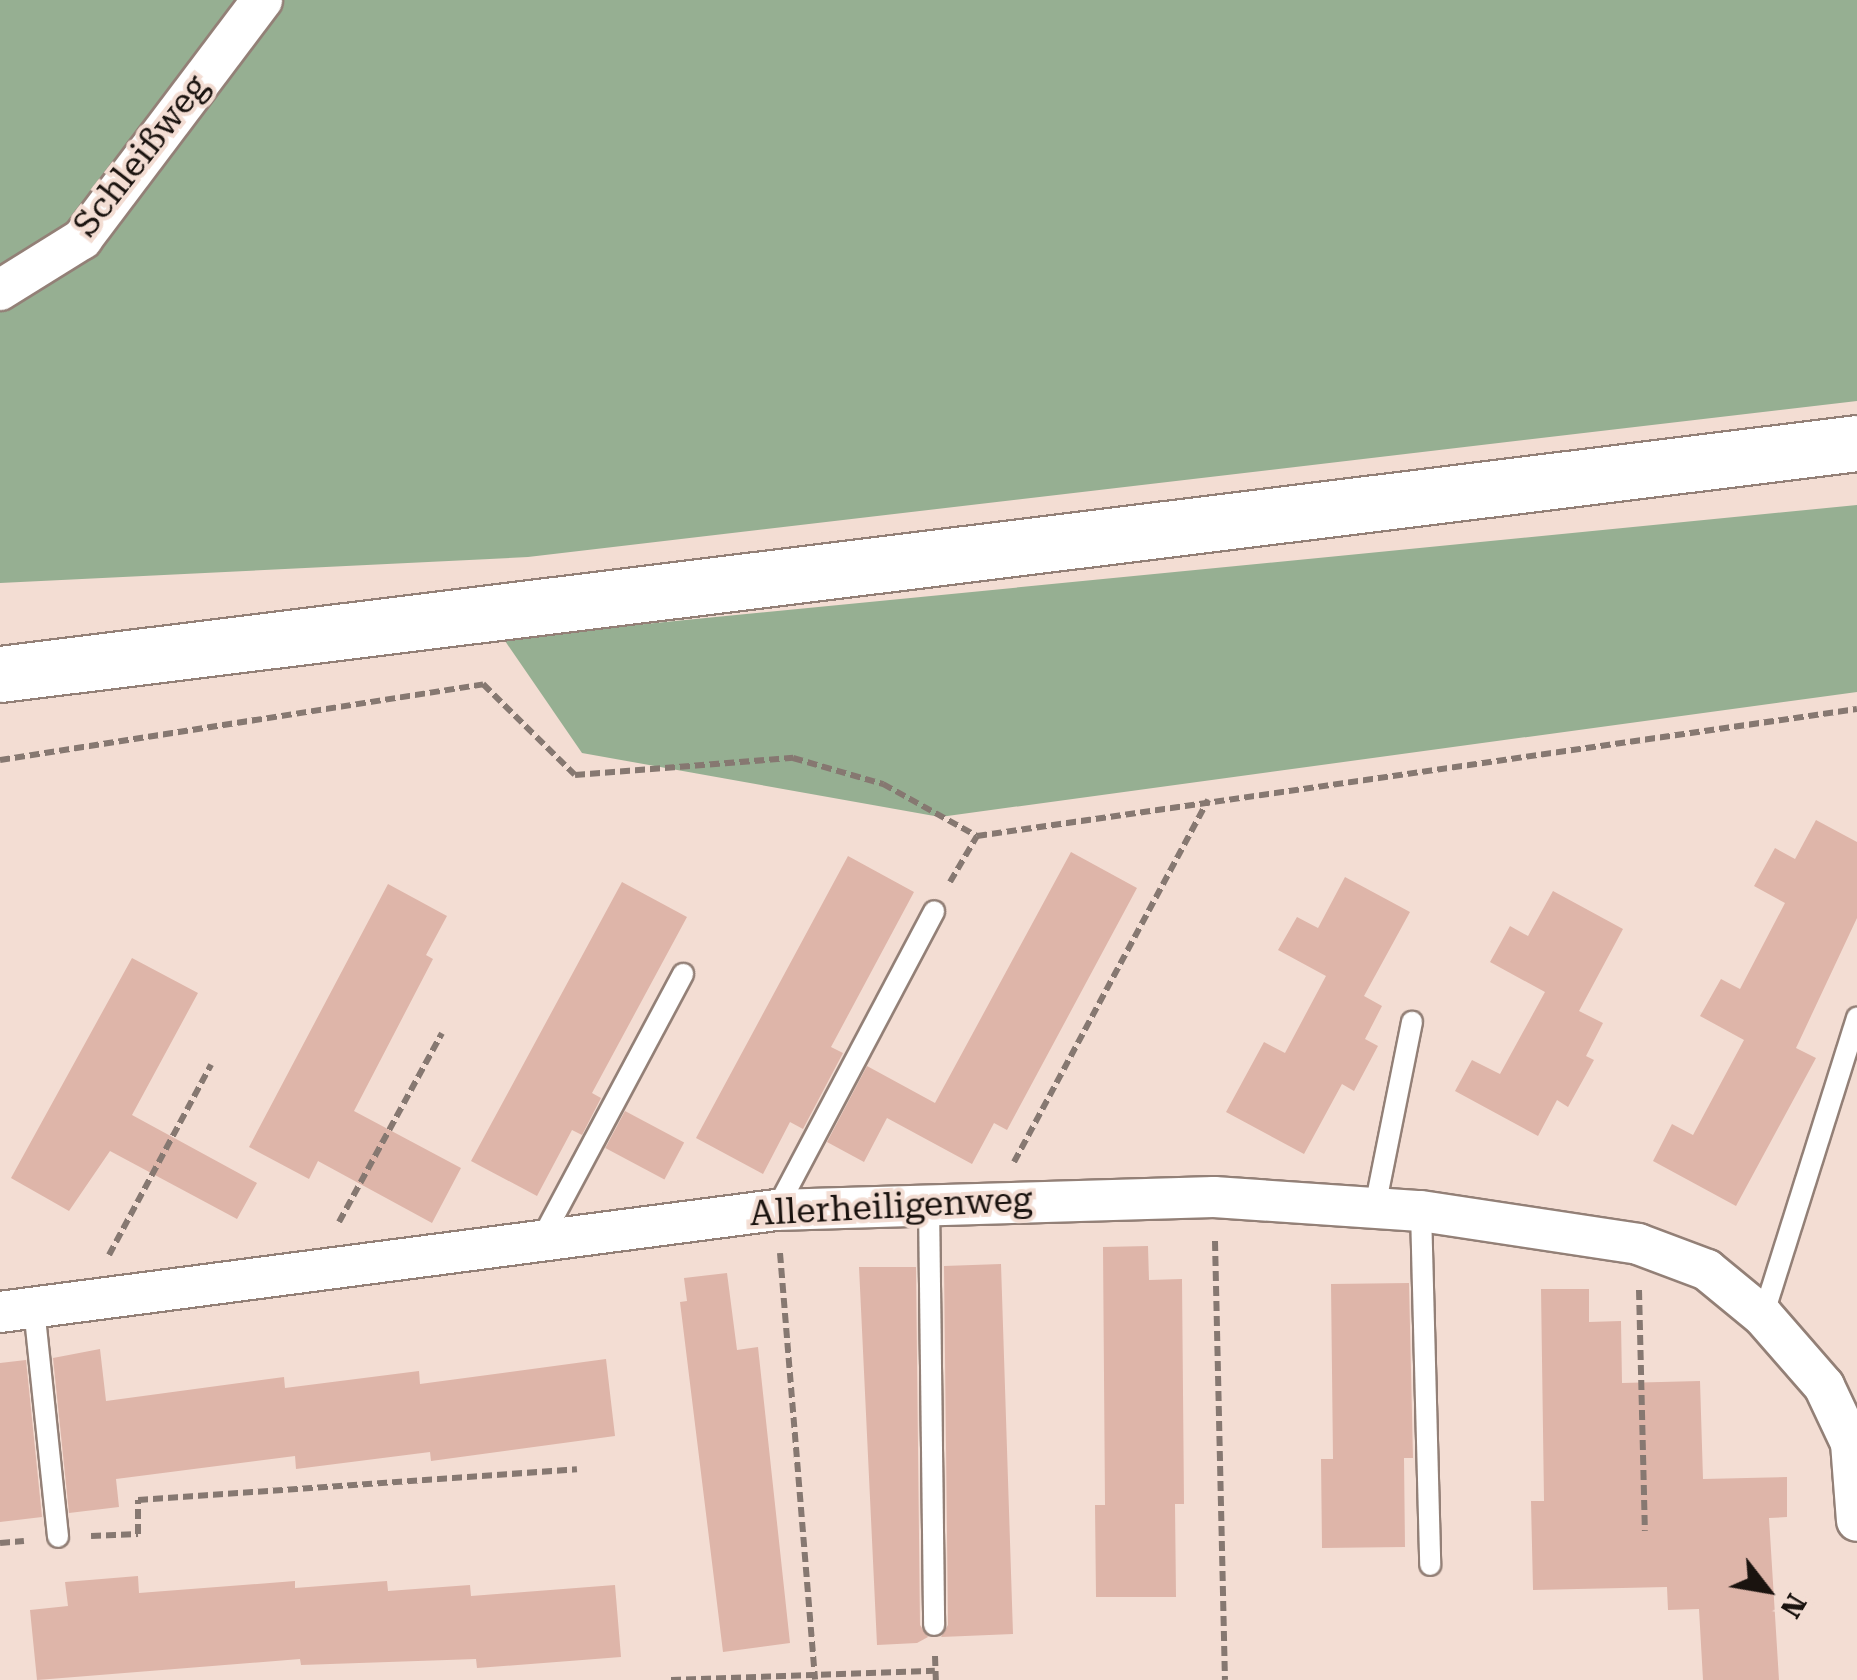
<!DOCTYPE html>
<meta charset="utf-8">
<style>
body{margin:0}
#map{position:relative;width:1857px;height:1680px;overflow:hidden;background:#f3ddd3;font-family:"Roboto Serif",serif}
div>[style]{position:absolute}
.forest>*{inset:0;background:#96af92}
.building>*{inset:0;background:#deb5a9;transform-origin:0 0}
.path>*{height:6px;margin-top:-3px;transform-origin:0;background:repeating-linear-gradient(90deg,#867871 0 10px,transparent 0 15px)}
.roads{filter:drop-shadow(2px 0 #938077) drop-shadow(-2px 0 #938077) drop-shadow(0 2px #938077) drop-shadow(0 -2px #938077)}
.service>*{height:20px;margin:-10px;padding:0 10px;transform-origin:10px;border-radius:10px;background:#fff}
.minor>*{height:40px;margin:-20px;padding:0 20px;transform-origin:20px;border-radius:20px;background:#fff}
.secondary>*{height:55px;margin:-27.5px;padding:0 27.5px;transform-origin:27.5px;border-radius:27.5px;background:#fff}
span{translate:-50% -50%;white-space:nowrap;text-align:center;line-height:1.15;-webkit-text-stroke:8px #f3ddd3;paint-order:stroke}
.street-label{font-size:35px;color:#1a130f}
.north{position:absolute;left:1717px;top:1540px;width:100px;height:100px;-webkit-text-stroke:8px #f3ddd3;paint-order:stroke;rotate:121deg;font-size:28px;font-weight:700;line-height:40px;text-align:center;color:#1a130f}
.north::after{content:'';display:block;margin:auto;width:35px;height:45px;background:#1a130f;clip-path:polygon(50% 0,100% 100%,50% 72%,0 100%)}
</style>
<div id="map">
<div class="forest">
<i style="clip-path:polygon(0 0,1857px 0,1857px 401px,528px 557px,0 583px)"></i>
<i style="clip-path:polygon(1857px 505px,1857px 692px,940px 817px,582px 753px,503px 638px)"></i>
</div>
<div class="building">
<i style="clip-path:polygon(1816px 820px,1857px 842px,1857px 918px,1796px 1048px,1816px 1058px,1736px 1206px,1653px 1161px,1672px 1124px,1693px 1135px,1744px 1040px,1700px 1016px,1721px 979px,1740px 989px,1785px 903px,1754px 886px,1775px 848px,1795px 859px)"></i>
<i style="clip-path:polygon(1071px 852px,1137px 888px,1007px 1130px,994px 1123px,972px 1164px,887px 1118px,864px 1162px,827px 1142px,867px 1066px,935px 1103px)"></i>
<i style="clip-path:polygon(848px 856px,914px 892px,831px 1047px,843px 1053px,803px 1129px,790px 1122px,763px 1174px,696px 1138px)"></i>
<i style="clip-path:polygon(1345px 877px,1410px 912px,1364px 996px,1382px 1006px,1365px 1039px,1378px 1046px,1354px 1091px,1342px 1084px,1304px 1154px,1226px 1112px,1264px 1042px,1285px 1053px,1326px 976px,1278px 950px,1297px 917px,1318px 928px)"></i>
<i style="clip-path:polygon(622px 882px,687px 917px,592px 1093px,601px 1098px,582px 1135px,572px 1130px,537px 1196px,471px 1161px)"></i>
<i style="clip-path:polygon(388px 884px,447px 916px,426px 955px,433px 959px,354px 1111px,461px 1168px,432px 1223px,318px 1161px,309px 1179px,249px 1147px)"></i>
<i style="clip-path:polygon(1553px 891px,1623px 929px,1579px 1011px,1603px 1023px,1586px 1056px,1594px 1060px,1568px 1107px,1557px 1100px,1538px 1136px,1455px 1091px,1472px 1060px,1500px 1074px,1545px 992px,1490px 962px,1510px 926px,1528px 936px)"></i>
<i style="clip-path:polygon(132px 958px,198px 993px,132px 1115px,257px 1183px,237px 1219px,110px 1151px,69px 1211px,11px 1178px)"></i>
<i style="left:625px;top:1111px;width:67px;height:42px;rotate:28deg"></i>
<i style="clip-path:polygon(1148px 1246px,1149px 1280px,1182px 1279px,1184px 1504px,1175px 1504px,1176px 1597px,1096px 1597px,1095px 1505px,1105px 1505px,1103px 1247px)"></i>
<i style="clip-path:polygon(1001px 1264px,1013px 1634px,941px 1637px,948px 1625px,944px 1266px)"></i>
<i style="clip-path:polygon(859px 1267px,916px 1267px,920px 1625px,928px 1637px,917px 1643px,877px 1645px)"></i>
<i style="clip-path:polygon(727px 1273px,737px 1350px,758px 1347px,790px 1643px,723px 1652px,680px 1302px,687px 1301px,684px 1278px)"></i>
<i style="clip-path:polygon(1409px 1283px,1413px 1458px,1404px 1458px,1405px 1547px,1322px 1548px,1321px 1459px,1333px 1459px,1331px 1284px)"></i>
<i style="clip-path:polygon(1541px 1289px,1589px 1289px,1589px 1322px,1621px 1321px,1622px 1383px,1700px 1381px,1703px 1479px,1787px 1477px,1787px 1517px,1769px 1518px,1779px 1680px,1703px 1680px,1699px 1609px,1668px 1610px,1667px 1587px,1533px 1590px,1531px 1501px,1544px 1501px)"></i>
<i style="clip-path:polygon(100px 1349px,106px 1401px,284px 1377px,285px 1388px,419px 1371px,420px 1384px,606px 1359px,615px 1436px,431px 1461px,430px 1452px,296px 1469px,295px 1456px,116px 1479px,119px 1507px,69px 1513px,53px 1358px)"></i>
<i style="clip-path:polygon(26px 1360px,42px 1517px,0 1522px,0 1363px)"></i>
<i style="clip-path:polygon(138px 1576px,139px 1593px,295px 1581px,295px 1588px,387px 1581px,388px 1591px,470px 1585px,471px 1596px,615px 1585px,621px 1657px,477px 1668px,476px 1659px,301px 1665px,300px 1659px,37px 1680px,30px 1610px,68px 1606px,65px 1582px)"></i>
</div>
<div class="path">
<i style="left:0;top:760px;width:489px;rotate:-8.9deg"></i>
<i style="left:483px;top:684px;width:129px;rotate:44.7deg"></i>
<i style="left:575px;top:775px;width:219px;rotate:-4.5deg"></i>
<i style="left:793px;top:758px;width:94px;rotate:16.1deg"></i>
<i style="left:883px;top:784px;width:107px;rotate:29deg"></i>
<i style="left:977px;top:836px;width:889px;rotate:-8.21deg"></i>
<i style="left:950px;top:882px;width:53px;rotate:-59.6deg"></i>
<i style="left:1014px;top:1162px;width:411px;rotate:-61.8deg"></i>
<i style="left:339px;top:1222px;width:215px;rotate:-61.4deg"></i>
<i style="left:1215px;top:1241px;width:439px;rotate:88.7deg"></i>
<i style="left:780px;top:1253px;width:428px;rotate:85.3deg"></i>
<i style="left:109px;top:1255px;width:216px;rotate:-61.8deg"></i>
<i style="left:1639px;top:1290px;width:241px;rotate:88.6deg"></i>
<i style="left:91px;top:1536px;width:47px;rotate:-2.4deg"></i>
<i style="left:138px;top:1534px;width:34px;rotate:-90deg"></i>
<i style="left:138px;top:1500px;width:440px;rotate:-4deg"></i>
<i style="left:0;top:1543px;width:24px;rotate:-5deg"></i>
<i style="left:935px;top:1656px;width:24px;rotate:88deg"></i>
<i style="left:671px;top:1680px;width:264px;rotate:-2deg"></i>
</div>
<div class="roads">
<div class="service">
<i style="left:929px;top:1203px;width:422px;rotate:89.3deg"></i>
<i style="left:1375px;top:1207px;width:189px;rotate:-78.7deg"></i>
<i style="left:776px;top:1210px;width:338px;rotate:-62.1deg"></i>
<i style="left:1421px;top:1211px;width:354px;rotate:88.5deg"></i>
<i style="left:540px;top:1242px;width:304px;rotate:-61.9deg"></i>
<i style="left:34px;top:1308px;width:230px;rotate:84deg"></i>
<i style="left:1763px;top:1316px;width:313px;rotate:-72.5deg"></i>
</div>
<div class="minor">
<i style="left:0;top:290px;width:97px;rotate:-31.9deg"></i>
<i style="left:82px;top:239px;width:299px;rotate:-53deg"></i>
<i style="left:0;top:1312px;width:783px;rotate:-7.49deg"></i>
<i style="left:776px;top:1210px;width:438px;rotate:-1.7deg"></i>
<i style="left:1214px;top:1197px;width:207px;rotate:3.9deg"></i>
<i style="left:1421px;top:1211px;width:219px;rotate:8.6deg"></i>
<i style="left:1638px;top:1244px;width:74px;rotate:20.6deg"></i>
<i style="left:1707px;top:1270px;width:72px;rotate:39.4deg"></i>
<i style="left:1763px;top:1316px;width:93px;rotate:48.9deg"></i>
<i style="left:1824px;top:1386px;width:63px;rotate:64.7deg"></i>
<i style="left:1851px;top:1443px;width:78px;rotate:85.6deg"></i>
</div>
<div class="secondary">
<i style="left:0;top:674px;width:1871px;rotate:-7.09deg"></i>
</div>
</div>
<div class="street-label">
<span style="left:141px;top:156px;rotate:-52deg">Schleißweg</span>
<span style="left:891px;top:1207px;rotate:-3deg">Allerheiligenweg</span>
</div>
<div class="north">N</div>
</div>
